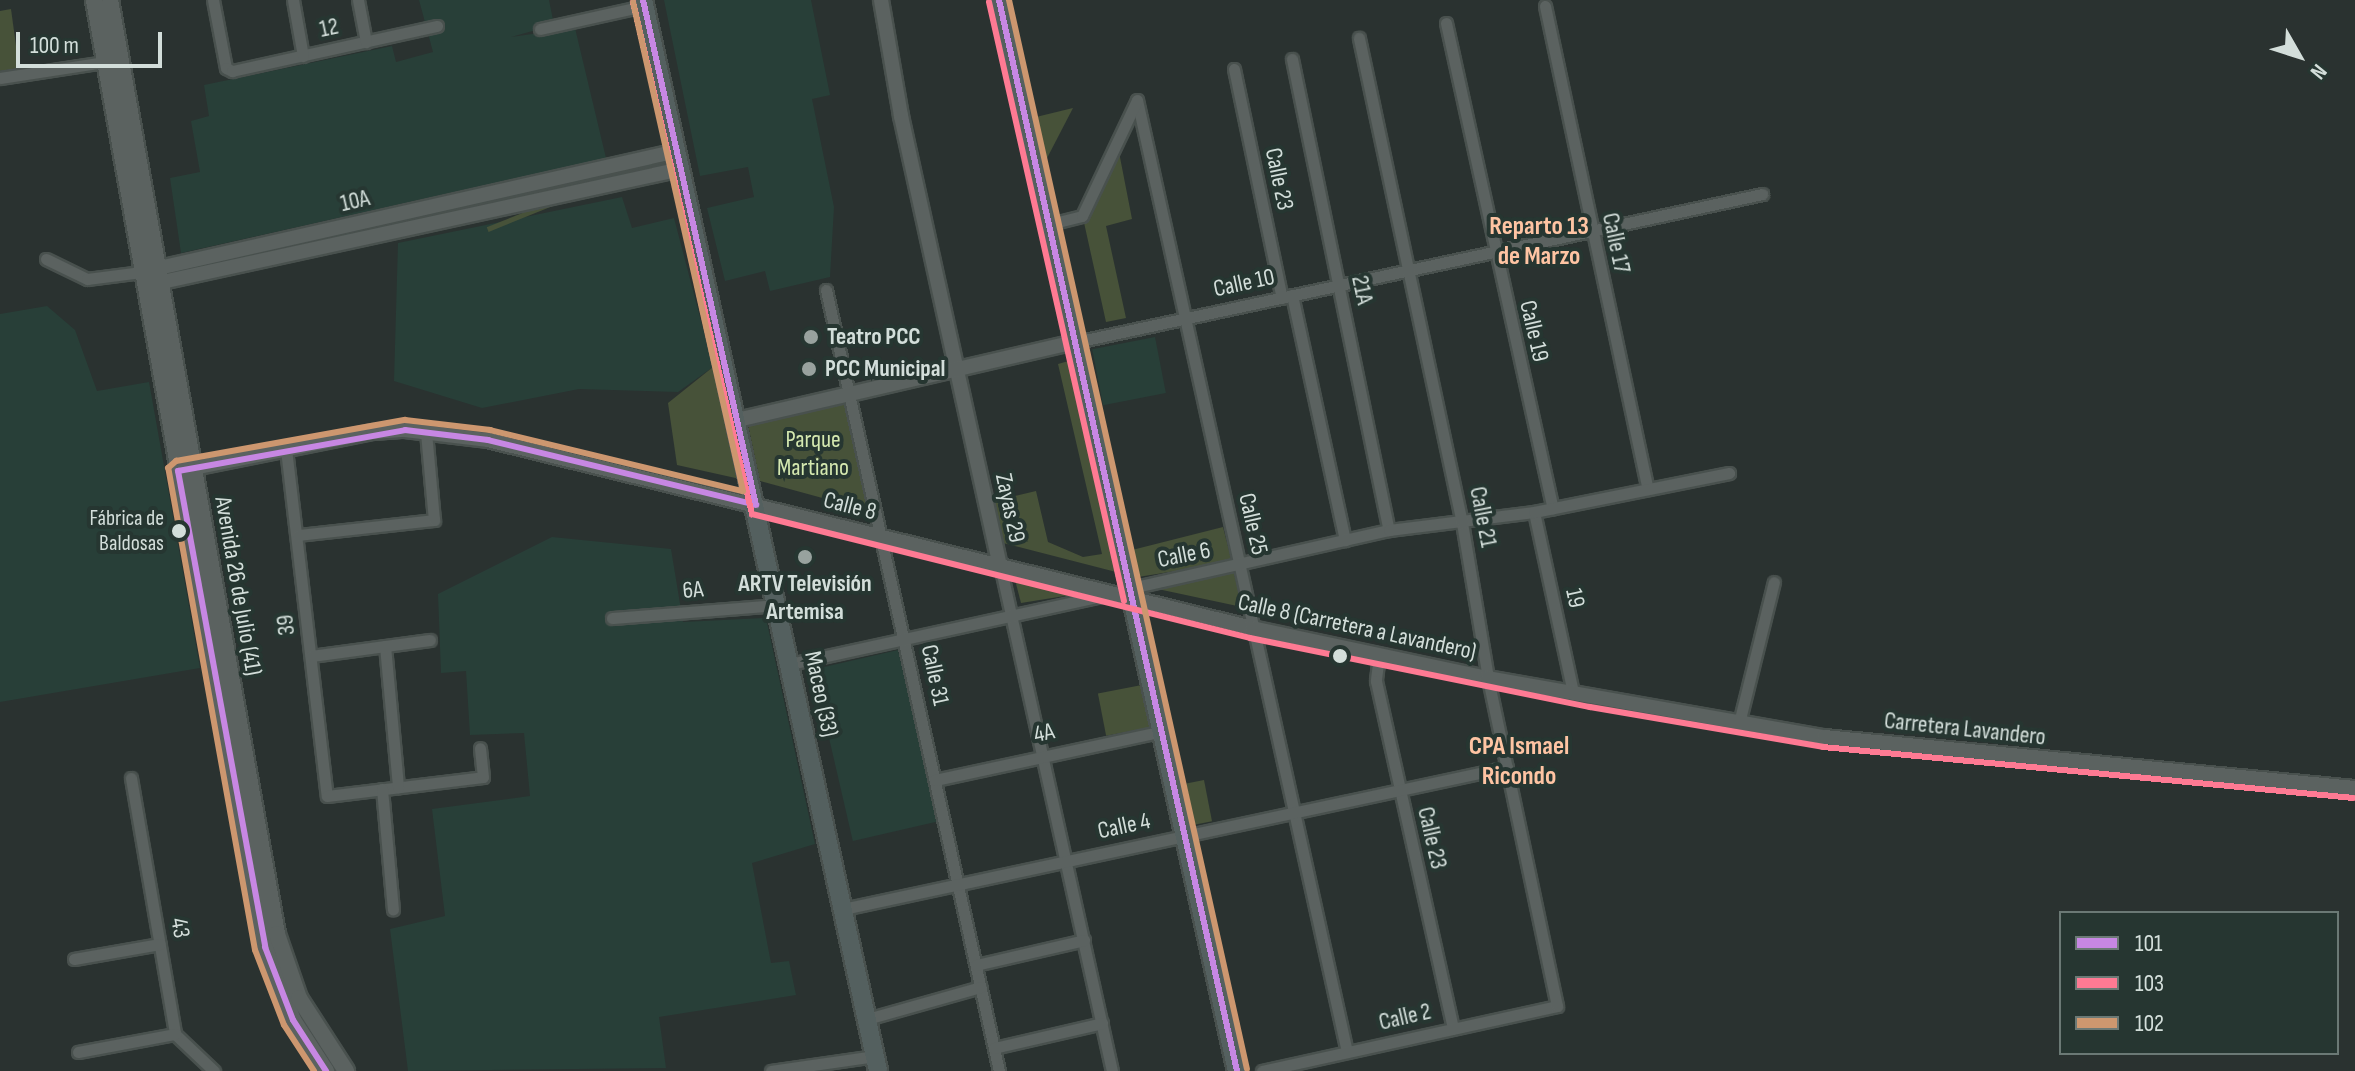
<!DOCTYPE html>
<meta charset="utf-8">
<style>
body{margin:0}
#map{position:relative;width:2355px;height:1071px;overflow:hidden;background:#2a3230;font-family:"Sofia Sans Condensed",sans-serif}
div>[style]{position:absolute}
.built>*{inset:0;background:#283f38;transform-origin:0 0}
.green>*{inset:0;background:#475239;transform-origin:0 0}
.roads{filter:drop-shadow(2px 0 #49514e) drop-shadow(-2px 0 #49514e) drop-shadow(0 2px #49514e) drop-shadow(0 -2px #49514e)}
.minor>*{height:11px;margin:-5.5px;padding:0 5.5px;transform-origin:5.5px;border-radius:5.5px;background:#5b6260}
.tertiary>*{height:14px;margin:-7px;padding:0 7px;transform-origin:7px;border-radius:7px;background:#5b6260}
.secondary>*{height:16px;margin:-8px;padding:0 8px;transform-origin:8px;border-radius:8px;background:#5b6260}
.primary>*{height:18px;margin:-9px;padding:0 9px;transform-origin:9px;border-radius:9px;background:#54605f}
.bus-1>*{height:6px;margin:-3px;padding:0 3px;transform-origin:3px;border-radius:3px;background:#c787e3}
.bus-2>*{height:6px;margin:-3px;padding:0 3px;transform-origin:3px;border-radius:3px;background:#fe7a93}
.bus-3>*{height:6px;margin:-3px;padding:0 3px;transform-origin:3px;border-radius:3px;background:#cd976f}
.dots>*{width:22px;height:22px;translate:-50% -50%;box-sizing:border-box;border:4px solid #263631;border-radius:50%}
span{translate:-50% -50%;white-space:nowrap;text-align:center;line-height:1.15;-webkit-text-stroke:8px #263631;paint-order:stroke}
.bus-label{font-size:22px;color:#d3deda}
.right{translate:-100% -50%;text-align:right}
.street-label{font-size:24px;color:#d3deda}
.poi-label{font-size:24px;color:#d3deda;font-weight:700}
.left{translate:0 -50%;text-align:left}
.park-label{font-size:24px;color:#d5e9b0}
.neighbourhood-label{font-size:26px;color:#fec4a3;font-weight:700}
.legend{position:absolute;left:2059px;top:911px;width:280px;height:144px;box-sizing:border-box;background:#263631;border:2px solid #6b7975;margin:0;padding:10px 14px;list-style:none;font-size:24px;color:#d3deda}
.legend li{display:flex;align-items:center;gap:16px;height:40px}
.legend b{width:40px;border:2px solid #6b7975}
.north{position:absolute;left:2259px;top:16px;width:80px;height:80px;-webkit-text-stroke:6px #263631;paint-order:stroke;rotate:129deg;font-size:22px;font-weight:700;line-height:32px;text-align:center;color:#d3deda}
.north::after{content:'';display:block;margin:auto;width:28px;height:36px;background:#d3deda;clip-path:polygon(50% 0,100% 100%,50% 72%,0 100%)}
.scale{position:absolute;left:16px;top:32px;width:146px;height:36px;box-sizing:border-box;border:4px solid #d3deda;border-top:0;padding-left:10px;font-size:24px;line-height:28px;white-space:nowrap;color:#d3deda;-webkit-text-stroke:6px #263631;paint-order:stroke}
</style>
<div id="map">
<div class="built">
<i style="clip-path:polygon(419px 0,549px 0,554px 25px,511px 37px,575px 28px,606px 158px,181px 253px,170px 178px,200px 172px,191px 121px,209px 116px,204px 85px,392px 46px,396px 62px,433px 52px)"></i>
<i style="clip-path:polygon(664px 0,811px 0,830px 95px,812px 99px,834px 207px,830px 277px,770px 291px,765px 271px,725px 281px,707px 208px,754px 197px,748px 167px,700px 176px)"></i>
<i style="clip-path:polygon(622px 197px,632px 228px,674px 218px,713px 367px,678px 392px,579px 389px,482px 408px,394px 381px,398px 243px)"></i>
<i style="clip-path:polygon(47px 306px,75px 330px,97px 391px,149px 382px,200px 668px,0 702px,0 314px)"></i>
<i style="left:1155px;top:337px;width:57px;height:64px;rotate:79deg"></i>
<i style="clip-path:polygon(552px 537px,671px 549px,683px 622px,766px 618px,815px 844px,752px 863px,771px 963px,789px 961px,796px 995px,659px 1017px,666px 1068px,408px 1071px,390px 929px,445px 916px,432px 809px,530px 796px,524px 733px,470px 735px,466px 671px,441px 673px,438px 594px)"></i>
<i style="left:898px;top:650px;width:176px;height:87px;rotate:77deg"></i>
</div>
<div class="green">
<i style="clip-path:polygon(11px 9px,19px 68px,0 71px,0 11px)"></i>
<i style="clip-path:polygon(1073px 108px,1045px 162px,1036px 117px)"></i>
<i style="clip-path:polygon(1118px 147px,1132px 219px,1106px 226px,1126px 318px,1106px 322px,1083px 218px)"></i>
<i style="left:636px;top:167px;width:5px;height:161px;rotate:68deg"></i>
<i style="clip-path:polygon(1072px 360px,1120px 573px,1003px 543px,994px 501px,1036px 491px,1048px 542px,1083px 557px,1102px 554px,1058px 364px)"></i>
<i style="clip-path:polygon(713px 367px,740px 479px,677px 465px,668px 403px)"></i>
<i style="clip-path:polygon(845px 403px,870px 511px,760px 481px,748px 425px)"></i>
<i style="clip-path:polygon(1223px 527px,1232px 562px,1138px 577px,1132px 550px)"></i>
<i style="clip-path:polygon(1234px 573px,1242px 607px,1153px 588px)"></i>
<i style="clip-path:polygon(1014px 576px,1077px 594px,1021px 603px)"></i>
<i style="left:1147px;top:684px;width:43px;height:50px;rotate:79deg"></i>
<i style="left:1204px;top:780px;width:42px;height:18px;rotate:79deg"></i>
</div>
<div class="roads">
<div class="minor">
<i style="left:213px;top:0;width:69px;rotate:79.2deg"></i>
<i style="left:226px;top:68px;width:7px;rotate:27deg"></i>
<i style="left:232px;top:71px;width:210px;rotate:-12.4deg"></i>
<i style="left:293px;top:0;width:57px;rotate:79.9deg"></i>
<i style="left:358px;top:0;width:43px;rotate:79.2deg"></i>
<i style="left:1545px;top:6px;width:494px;rotate:78deg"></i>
<i style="left:1446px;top:23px;width:497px;rotate:77.6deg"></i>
<i style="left:540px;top:29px;width:107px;rotate:-12.5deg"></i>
<i style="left:1292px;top:59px;width:481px;rotate:78.4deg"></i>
<i style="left:1234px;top:69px;width:234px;rotate:78.2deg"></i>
<i style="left:0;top:78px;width:106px;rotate:-8.7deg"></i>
<i style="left:1137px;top:100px;width:975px;rotate:77.56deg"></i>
<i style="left:1050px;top:224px;width:33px;rotate:-14deg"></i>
<i style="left:1082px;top:216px;width:128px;rotate:-64.6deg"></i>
<i style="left:46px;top:259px;width:46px;rotate:26deg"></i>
<i style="left:87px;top:279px;width:55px;rotate:-7.3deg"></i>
<i style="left:826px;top:290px;width:800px;rotate:77.51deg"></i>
<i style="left:1292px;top:295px;width:251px;rotate:77.8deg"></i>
<i style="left:1076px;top:342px;width:702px;rotate:-12.17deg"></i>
<i style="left:286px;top:449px;width:349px;rotate:83.3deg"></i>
<i style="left:327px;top:796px;width:157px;rotate:-6.9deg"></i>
<i style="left:483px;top:777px;width:29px;rotate:-96deg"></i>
<i style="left:1534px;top:512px;width:184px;rotate:77.8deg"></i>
<i style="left:298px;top:535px;width:137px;rotate:-6.3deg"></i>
<i style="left:434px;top:520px;width:88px;rotate:-95.2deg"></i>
<i style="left:1000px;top:565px;width:518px;rotate:77.52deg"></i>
<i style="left:1127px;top:589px;width:269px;rotate:-12.7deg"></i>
<i style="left:1389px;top:530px;width:146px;rotate:-7.1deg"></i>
<i style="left:1534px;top:512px;width:199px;rotate:-11.3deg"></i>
<i style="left:612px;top:618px;width:167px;rotate:-4.5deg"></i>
<i style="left:385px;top:646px;width:142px;rotate:84.7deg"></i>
<i style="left:1379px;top:655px;width:26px;rotate:97deg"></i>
<i style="left:1376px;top:681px;width:356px;rotate:77.5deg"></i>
<i style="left:311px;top:656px;width:120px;rotate:-7.7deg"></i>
<i style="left:790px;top:664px;width:328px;rotate:-12.3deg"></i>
<i style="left:1739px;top:723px;width:145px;rotate:-76.1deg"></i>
<i style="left:131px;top:778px;width:260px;rotate:80.2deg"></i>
<i style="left:175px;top:1034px;width:54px;rotate:43.5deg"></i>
<i style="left:935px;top:780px;width:233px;rotate:-12.1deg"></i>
<i style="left:382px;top:789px;width:121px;rotate:84.8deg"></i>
<i style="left:843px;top:909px;width:679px;rotate:-12.07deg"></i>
<i style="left:74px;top:959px;width:87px;rotate:-9.9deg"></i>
<i style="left:976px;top:965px;width:111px;rotate:-13deg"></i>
<i style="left:867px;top:1019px;width:118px;rotate:-15.7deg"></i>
<i style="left:994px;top:1048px;width:111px;rotate:-13deg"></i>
<i style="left:78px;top:1052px;width:99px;rotate:-10.5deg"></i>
<i style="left:771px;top:1071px;width:105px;rotate:-8.2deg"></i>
<i style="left:1262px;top:1071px;width:302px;rotate:-12.4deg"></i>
<i style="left:1557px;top:1006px;width:335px;rotate:-101.9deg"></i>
<i style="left:1488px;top:678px;width:157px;rotate:-99.5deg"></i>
<i style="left:1462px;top:523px;width:496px;rotate:-102deg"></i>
</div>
<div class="tertiary">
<i style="left:881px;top:0;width:118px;rotate:80.2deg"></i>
<i style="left:901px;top:116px;width:460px;rotate:77.6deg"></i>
<i style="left:150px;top:270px;width:540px;rotate:-12.72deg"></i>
<i style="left:153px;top:284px;width:540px;rotate:-12.29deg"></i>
<i style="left:737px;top:420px;width:348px;rotate:-13deg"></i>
<i style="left:184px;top:470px;width:193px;rotate:-11.4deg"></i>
<i style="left:373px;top:432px;width:32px;rotate:-4deg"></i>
<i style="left:405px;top:430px;width:84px;rotate:6.9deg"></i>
<i style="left:488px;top:440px;width:787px;rotate:13.82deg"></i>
<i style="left:1252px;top:628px;width:241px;rotate:12deg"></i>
<i style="left:1488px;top:678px;width:341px;rotate:10deg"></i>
<i style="left:1824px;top:737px;width:533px;rotate:5.49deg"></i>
</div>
<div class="secondary">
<i style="left:94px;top:0;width:962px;rotate:79.76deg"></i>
<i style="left:265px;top:947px;width:78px;rotate:69deg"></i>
<i style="left:293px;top:1020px;width:61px;rotate:57.1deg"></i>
<i style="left:110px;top:0;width:949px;rotate:79.86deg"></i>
<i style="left:277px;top:934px;width:68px;rotate:71deg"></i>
<i style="left:299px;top:998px;width:87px;rotate:57.2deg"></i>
</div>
<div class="primary">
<i style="left:643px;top:0;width:1096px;rotate:77.62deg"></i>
<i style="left:999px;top:0;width:1097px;rotate:77.47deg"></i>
</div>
</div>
<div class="bus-1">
<i style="left:643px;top:0;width:517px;rotate:77.39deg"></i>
<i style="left:999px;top:0;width:1097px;rotate:77.47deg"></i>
<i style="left:178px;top:471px;width:484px;rotate:79.6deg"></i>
<i style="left:265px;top:947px;width:78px;rotate:69deg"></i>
<i style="left:293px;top:1020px;width:61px;rotate:57.1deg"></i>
<i style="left:178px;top:471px;width:231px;rotate:-10.2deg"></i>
<i style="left:405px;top:430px;width:84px;rotate:6.9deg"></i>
<i style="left:488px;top:440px;width:276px;rotate:13.6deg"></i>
</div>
<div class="bus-2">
<i style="left:633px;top:2px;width:526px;rotate:76.92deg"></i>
<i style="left:752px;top:514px;width:513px;rotate:13.98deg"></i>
<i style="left:1250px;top:638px;width:347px;rotate:11.5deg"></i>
<i style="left:1590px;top:707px;width:236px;rotate:9.7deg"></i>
<i style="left:1823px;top:747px;width:533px;rotate:5.49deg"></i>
<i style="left:989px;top:2px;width:614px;rotate:77.3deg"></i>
</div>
<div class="bus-3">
<i style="left:1009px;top:0;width:1095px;rotate:77.45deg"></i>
<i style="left:314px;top:1071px;width:55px;rotate:-123.1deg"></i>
<i style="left:284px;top:1025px;width:80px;rotate:-111.1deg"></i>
<i style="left:255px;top:950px;width:490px;rotate:-100.2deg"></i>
<i style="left:168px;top:468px;width:11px;rotate:-41deg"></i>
<i style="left:176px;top:461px;width:233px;rotate:-10.2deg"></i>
<i style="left:405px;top:420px;width:86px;rotate:6.7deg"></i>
<i style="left:490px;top:430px;width:260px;rotate:13.6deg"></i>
<i style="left:743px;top:491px;width:501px;rotate:-102.68deg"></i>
</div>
<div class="dots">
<i style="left:811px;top:337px;background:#98a29e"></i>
<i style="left:809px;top:369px;background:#98a29e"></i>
<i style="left:179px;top:531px;background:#d3deda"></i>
<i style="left:805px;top:557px;background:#98a29e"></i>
<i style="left:1340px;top:656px;background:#d3deda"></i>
</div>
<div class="bus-label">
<span class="right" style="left:164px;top:531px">Fábrica de<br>Baldosas</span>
</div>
<div class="street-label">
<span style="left:329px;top:28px;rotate:-12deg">12</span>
<span style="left:1279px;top:179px;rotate:78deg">Calle 23</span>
<span style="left:355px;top:201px;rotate:-13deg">10A</span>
<span style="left:1616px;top:243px;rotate:78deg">Calle 17</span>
<span style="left:1244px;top:283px;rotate:-12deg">Calle 10</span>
<span style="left:1362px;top:290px;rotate:78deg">21A</span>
<span style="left:1534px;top:331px;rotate:77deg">Calle 19</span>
<span style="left:850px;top:506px;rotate:14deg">Calle 8</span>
<span style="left:1010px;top:508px;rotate:78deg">Zayas 29</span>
<span style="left:1483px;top:517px;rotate:79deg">Calle 21</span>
<span style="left:1253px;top:524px;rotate:77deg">Calle 25</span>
<span style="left:1184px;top:555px;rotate:-11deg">Calle 6</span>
<span style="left:238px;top:586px;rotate:80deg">Avenida 26 de Julio (41)</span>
<span style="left:693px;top:590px;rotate:-5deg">6A</span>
<span style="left:1575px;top:598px;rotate:78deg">19</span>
<span style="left:286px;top:625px;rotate:-96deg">39</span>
<span style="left:1357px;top:627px;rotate:12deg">Calle 8 (Carretera a Lavandero)</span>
<span style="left:935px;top:675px;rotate:78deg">Calle 31</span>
<span style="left:821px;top:694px;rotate:78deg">Maceo (33)</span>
<span style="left:1965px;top:729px;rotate:6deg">Carretera Lavandero</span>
<span style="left:1044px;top:733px;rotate:-12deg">4A</span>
<span style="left:1124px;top:826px;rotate:-12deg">Calle 4</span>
<span style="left:1432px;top:838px;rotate:77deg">Calle 23</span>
<span style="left:180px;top:928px;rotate:80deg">43</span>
<span style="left:1405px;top:1017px;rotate:-13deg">Calle 2</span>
</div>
<div class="poi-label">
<span class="left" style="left:827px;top:337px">Teatro PCC</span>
<span class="left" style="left:825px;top:369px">PCC Municipal</span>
<span style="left:805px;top:598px">ARTV Televisión<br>Artemisa</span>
</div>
<div class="park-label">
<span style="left:813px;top:454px">Parque<br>Martiano</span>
</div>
<div class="neighbourhood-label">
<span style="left:1539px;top:242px">Reparto 13<br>de Marzo</span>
<span style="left:1519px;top:762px">CPA Ismael<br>Ricondo</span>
</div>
<ul class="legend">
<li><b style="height:10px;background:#c787e3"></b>101</li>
<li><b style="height:10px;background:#fe7a93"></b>103</li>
<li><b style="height:10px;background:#cd976f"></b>102</li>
</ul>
<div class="north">N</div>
<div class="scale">100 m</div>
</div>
